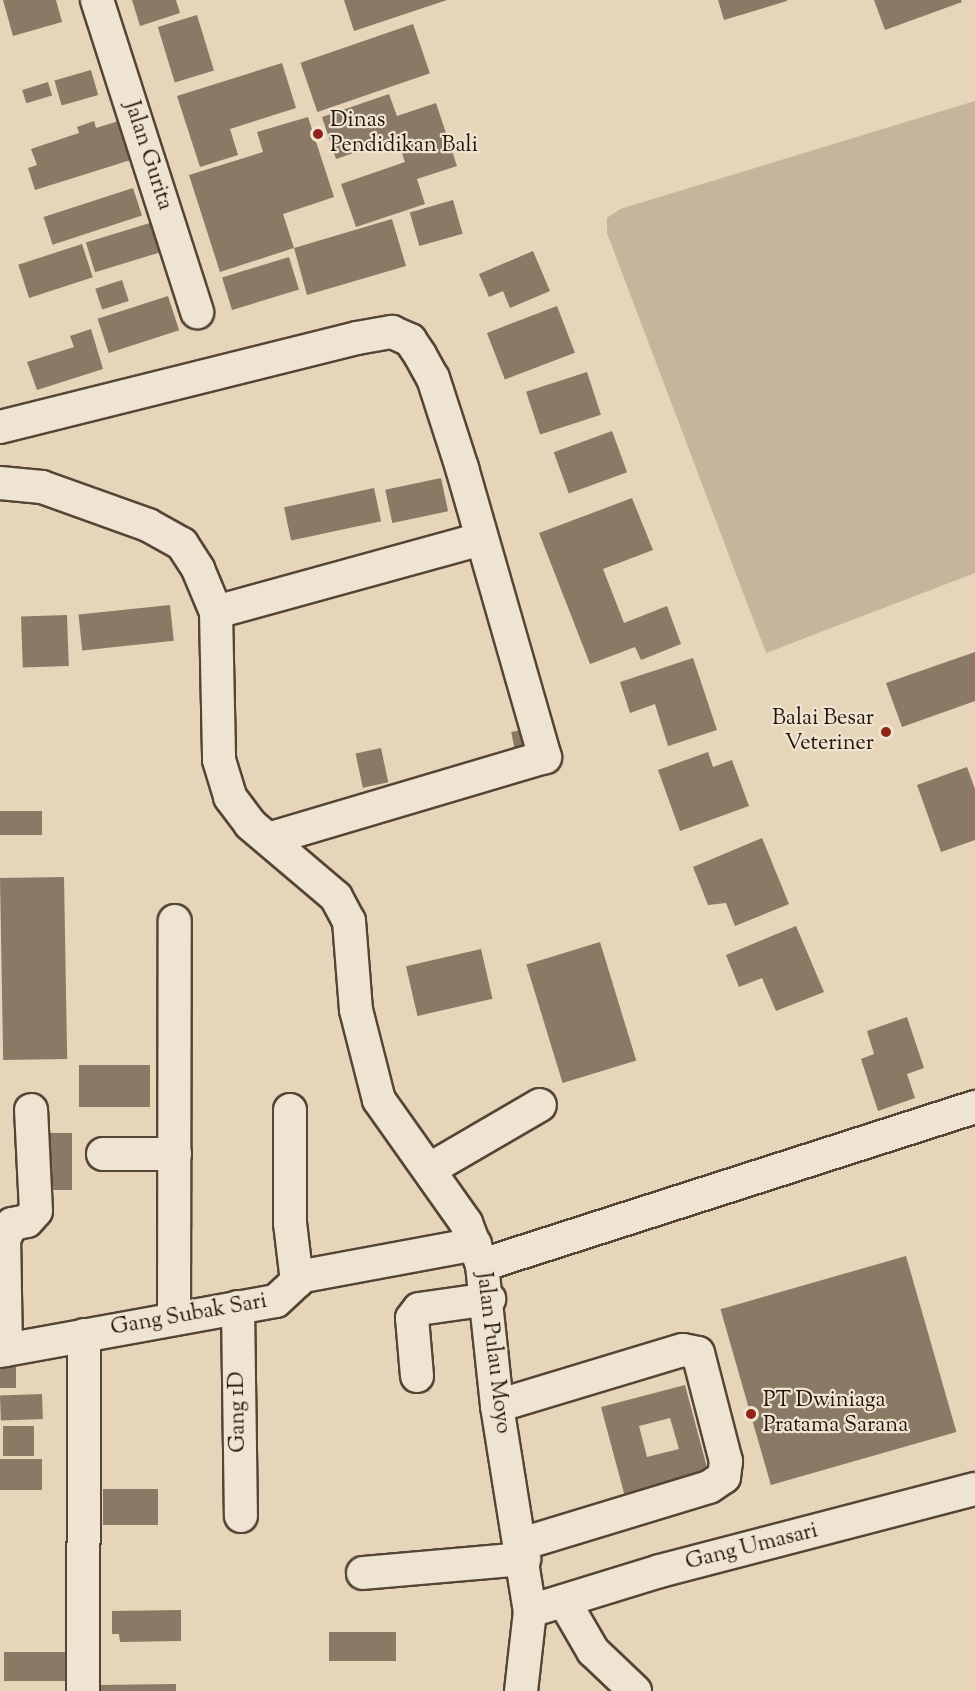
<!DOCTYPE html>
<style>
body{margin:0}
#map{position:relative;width:975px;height:1691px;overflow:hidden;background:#e7d5b9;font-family:"Sorts Mill Goudy",serif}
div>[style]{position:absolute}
.green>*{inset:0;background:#c6b49b}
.building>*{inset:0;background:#897965;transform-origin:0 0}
.roads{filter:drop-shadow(2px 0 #554536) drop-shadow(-2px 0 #554536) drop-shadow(0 2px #554536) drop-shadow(0 -2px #554536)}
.minor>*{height:32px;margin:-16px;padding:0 16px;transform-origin:16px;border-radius:16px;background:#efe4d2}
.dots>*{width:16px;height:16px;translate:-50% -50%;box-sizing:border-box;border:3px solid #efe4d2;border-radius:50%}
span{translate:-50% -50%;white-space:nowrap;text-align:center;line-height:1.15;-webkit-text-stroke:4.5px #efe4d2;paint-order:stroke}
.poi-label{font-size:22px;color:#24150a}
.left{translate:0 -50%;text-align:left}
.right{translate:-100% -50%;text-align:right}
.street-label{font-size:22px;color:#24150a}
</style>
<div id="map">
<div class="green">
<i style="clip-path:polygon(975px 101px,975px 573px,766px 653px,607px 233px,607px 218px,620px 209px)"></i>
</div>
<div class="building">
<i style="clip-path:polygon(3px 0,56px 0,62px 22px,13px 36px)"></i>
<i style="clip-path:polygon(132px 0,176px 0,180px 13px,140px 26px)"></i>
<i style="clip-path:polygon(344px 0,447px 0,354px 31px)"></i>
<i style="clip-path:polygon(718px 0,787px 0,787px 1px,724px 20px)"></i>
<i style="clip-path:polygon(874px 0,961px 0,962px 2px,885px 30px)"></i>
<i style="left:197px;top:15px;width:58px;height:41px;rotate:73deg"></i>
<i style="left:413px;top:24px;width:52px;height:119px;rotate:71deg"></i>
<i style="clip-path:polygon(282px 63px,296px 108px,230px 129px,238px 155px,200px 167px,177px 96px)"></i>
<i style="left:91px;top:70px;width:26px;height:38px;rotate:74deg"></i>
<i style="left:48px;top:82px;width:14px;height:27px;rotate:73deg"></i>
<i style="clip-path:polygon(389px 94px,397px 116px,436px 103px,457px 166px,417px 179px,425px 204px,356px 227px,341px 184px,405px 162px,397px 138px,336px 159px,322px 117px)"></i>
<i style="clip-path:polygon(308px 117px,334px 197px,283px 214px,294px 248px,392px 219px,406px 266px,307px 295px,294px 248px,220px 272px,189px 175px,263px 152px,257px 132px)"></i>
<i style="clip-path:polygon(125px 119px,137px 158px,35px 190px,28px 168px,37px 165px,31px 149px,79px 133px,77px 127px,94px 121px,96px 128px)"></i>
<i style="left:133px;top:188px;width:29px;height:94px;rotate:72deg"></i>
<i style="left:453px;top:200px;width:35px;height:45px;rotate:74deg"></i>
<i style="left:150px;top:223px;width:31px;height:67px;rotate:73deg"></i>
<i style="left:82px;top:244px;width:35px;height:67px;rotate:72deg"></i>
<i style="clip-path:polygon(533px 251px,550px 291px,510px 308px,503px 291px,489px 297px,479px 274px)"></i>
<i style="left:289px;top:257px;width:34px;height:70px;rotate:73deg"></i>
<i style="left:122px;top:280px;width:22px;height:28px;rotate:72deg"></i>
<i style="left:168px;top:296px;width:36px;height:74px;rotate:72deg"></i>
<i style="left:557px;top:306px;width:50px;height:75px;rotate:69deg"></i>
<i style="clip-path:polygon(91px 329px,103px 369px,37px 390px,27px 362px,74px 347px,70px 336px)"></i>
<i style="left:587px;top:372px;width:45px;height:64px;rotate:72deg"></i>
<i style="left:612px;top:431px;width:44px;height:62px;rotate:70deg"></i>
<i style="left:441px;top:478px;width:34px;height:57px;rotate:78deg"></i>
<i style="left:374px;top:488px;width:34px;height:92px;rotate:78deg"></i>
<i style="clip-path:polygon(632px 498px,653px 550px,603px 569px,624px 623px,667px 606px,681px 644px,641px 660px,635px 647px,590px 664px,539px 533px)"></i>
<i style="left:170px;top:605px;width:36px;height:92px;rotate:84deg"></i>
<i style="left:67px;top:615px;width:51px;height:46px;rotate:88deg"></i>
<i style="clip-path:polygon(975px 652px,975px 701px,902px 727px,886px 683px)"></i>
<i style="clip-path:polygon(693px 658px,717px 730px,668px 746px,655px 704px,630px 713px,620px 682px)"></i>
<i style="left:527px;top:729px;width:16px;height:16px;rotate:79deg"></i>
<i style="left:381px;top:748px;width:35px;height:26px;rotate:78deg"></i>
<i style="clip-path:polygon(708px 752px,713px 767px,732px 760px,749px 806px,680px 831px,658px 770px)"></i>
<i style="clip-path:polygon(967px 767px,975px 789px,975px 840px,941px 852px,917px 785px)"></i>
<i style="left:42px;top:811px;width:24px;height:42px;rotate:90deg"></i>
<i style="clip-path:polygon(762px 838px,789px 904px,735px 926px,726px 903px,708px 905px,693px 867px)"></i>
<i style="left:64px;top:877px;width:182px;height:64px;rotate:89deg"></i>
<i style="clip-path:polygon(796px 926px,824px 992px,776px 1011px,762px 978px,739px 987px,726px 955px)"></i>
<i style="left:600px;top:942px;width:124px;height:77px;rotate:73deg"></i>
<i style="left:481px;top:949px;width:51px;height:77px;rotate:77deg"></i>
<i style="clip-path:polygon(907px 1017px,924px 1068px,907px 1074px,915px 1098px,878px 1111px,861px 1059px,874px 1054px,867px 1031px)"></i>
<i style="left:79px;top:1065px;width:71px;height:42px"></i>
<i style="left:46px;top:1133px;width:26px;height:57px"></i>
<i style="left:906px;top:1256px;width:183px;height:193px;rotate:74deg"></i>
<i style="left:0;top:1357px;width:16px;height:31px"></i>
<i style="clip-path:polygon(evenodd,685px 1385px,709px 1475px,625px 1497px,601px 1407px,685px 1385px,670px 1418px,679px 1449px,647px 1457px,639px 1426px,670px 1418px)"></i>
<i style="left:42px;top:1394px;width:25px;height:42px;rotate:88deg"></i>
<i style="left:3px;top:1426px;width:31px;height:30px"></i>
<i style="left:0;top:1459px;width:42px;height:31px"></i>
<i style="left:103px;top:1489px;width:55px;height:36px"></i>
<i style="clip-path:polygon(181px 1610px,181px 1641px,120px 1642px,119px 1634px,112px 1634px,112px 1611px)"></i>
<i style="left:329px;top:1632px;width:67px;height:29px"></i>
<i style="left:4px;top:1652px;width:70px;height:29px"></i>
<i style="clip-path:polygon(176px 1684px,176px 1691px,99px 1691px,99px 1685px)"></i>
</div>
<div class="roads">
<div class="minor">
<i style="left:97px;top:0;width:328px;rotate:72.2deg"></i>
<i style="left:0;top:427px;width:368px;rotate:-14deg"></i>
<i style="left:357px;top:338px;width:36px;rotate:-10deg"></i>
<i style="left:392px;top:332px;width:20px;rotate:24deg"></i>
<i style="left:410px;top:340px;width:18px;rotate:56deg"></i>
<i style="left:420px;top:355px;width:26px;rotate:61deg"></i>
<i style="left:433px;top:378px;width:95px;rotate:72.1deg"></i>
<i style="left:462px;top:468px;width:301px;rotate:74deg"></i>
<i style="left:545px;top:757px;width:288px;rotate:163.5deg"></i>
<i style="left:0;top:483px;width:42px;rotate:5.4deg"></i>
<i style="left:42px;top:487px;width:113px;rotate:19.7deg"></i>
<i style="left:148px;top:525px;width:39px;rotate:29deg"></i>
<i style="left:182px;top:544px;width:30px;rotate:57deg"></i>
<i style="left:198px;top:569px;width:47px;rotate:67.3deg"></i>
<i style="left:216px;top:612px;width:148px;rotate:88.8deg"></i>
<i style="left:219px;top:760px;width:39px;rotate:73deg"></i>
<i style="left:230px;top:797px;width:34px;rotate:53deg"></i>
<i style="left:250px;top:824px;width:113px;rotate:40.3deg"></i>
<i style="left:336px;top:897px;width:27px;rotate:62deg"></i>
<i style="left:349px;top:921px;width:89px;rotate:85.5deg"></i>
<i style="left:356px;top:1010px;width:93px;rotate:75.7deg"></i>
<i style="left:379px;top:1100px;width:151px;rotate:54.7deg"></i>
<i style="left:466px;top:1223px;width:45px;rotate:69.1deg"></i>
<i style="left:482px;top:1265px;width:142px;rotate:83.9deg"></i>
<i style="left:497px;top:1406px;width:208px;rotate:80.9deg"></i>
<i style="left:530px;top:1611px;width:81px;rotate:96.4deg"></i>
<i style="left:216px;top:612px;width:275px;rotate:-15.4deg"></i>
<i style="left:290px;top:1110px;width:113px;rotate:90deg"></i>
<i style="left:290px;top:1223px;width:59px;rotate:83.2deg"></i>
<i style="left:103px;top:1154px;width:72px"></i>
<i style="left:430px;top:1169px;width:127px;rotate:-30.2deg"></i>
<i style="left:482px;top:1265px;width:518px;rotate:-17.77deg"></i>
<i style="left:238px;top:1307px;width:209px;rotate:89.2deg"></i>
<i style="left:174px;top:1318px;width:397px;rotate:-89.9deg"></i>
<i style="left:6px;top:1350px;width:111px;rotate:-91deg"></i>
<i style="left:4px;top:1239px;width:17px;rotate:-62deg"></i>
<i style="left:12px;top:1224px;width:15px;rotate:-11deg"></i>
<i style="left:27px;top:1221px;width:13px;rotate:-48deg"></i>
<i style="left:36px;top:1211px;width:101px;rotate:-92.8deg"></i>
<i style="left:0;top:1351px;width:280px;rotate:-10.3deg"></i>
<i style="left:276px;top:1301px;width:37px;rotate:-43deg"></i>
<i style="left:303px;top:1276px;width:175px;rotate:-10.5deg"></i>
<i style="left:417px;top:1376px;width:58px;rotate:-94.9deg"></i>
<i style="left:412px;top:1318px;width:11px;rotate:-52deg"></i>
<i style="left:419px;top:1309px;width:71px;rotate:-8.1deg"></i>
<i style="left:497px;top:1406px;width:194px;rotate:-16.8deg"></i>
<i style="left:683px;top:1350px;width:15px;rotate:11deg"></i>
<i style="left:698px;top:1353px;width:112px;rotate:75.5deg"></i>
<i style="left:726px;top:1461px;width:16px;rotate:97deg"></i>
<i style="left:724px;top:1477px;width:18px;rotate:146deg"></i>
<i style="left:709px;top:1487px;width:196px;rotate:163.1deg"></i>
<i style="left:363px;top:1573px;width:162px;rotate:-5deg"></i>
<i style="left:564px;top:1601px;width:58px;rotate:59.9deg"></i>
<i style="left:593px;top:1651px;width:58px;rotate:43.6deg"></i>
<i style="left:530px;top:1611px;width:136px;rotate:-17.1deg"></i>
<i style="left:660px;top:1571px;width:325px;rotate:-14.6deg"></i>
<i style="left:83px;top:1691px;width:356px;rotate:-89.8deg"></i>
</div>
</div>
<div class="dots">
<i style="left:318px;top:134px;background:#8f2418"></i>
<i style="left:886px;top:732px;background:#8f2418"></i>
<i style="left:751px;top:1414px;background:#8f2418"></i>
</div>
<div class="poi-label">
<span class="left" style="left:330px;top:134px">Dinas<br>Pendidikan Bali</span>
<span class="right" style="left:874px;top:732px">Balai Besar<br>Veteriner</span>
<span class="left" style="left:763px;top:1414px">PT Dwiniaga<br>Pratama Sarana</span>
</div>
<div class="street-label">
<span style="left:147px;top:156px;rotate:72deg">Jalan Gurita</span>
<span style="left:189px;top:1316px;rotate:-10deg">Gang Subak Sari</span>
<span style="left:492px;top:1353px;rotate:83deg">Jalan Pulau Moyo</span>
<span style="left:239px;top:1412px;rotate:-91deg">Gang 1D</span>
<span style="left:752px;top:1548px;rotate:-14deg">Gang Umasari</span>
</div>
</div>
